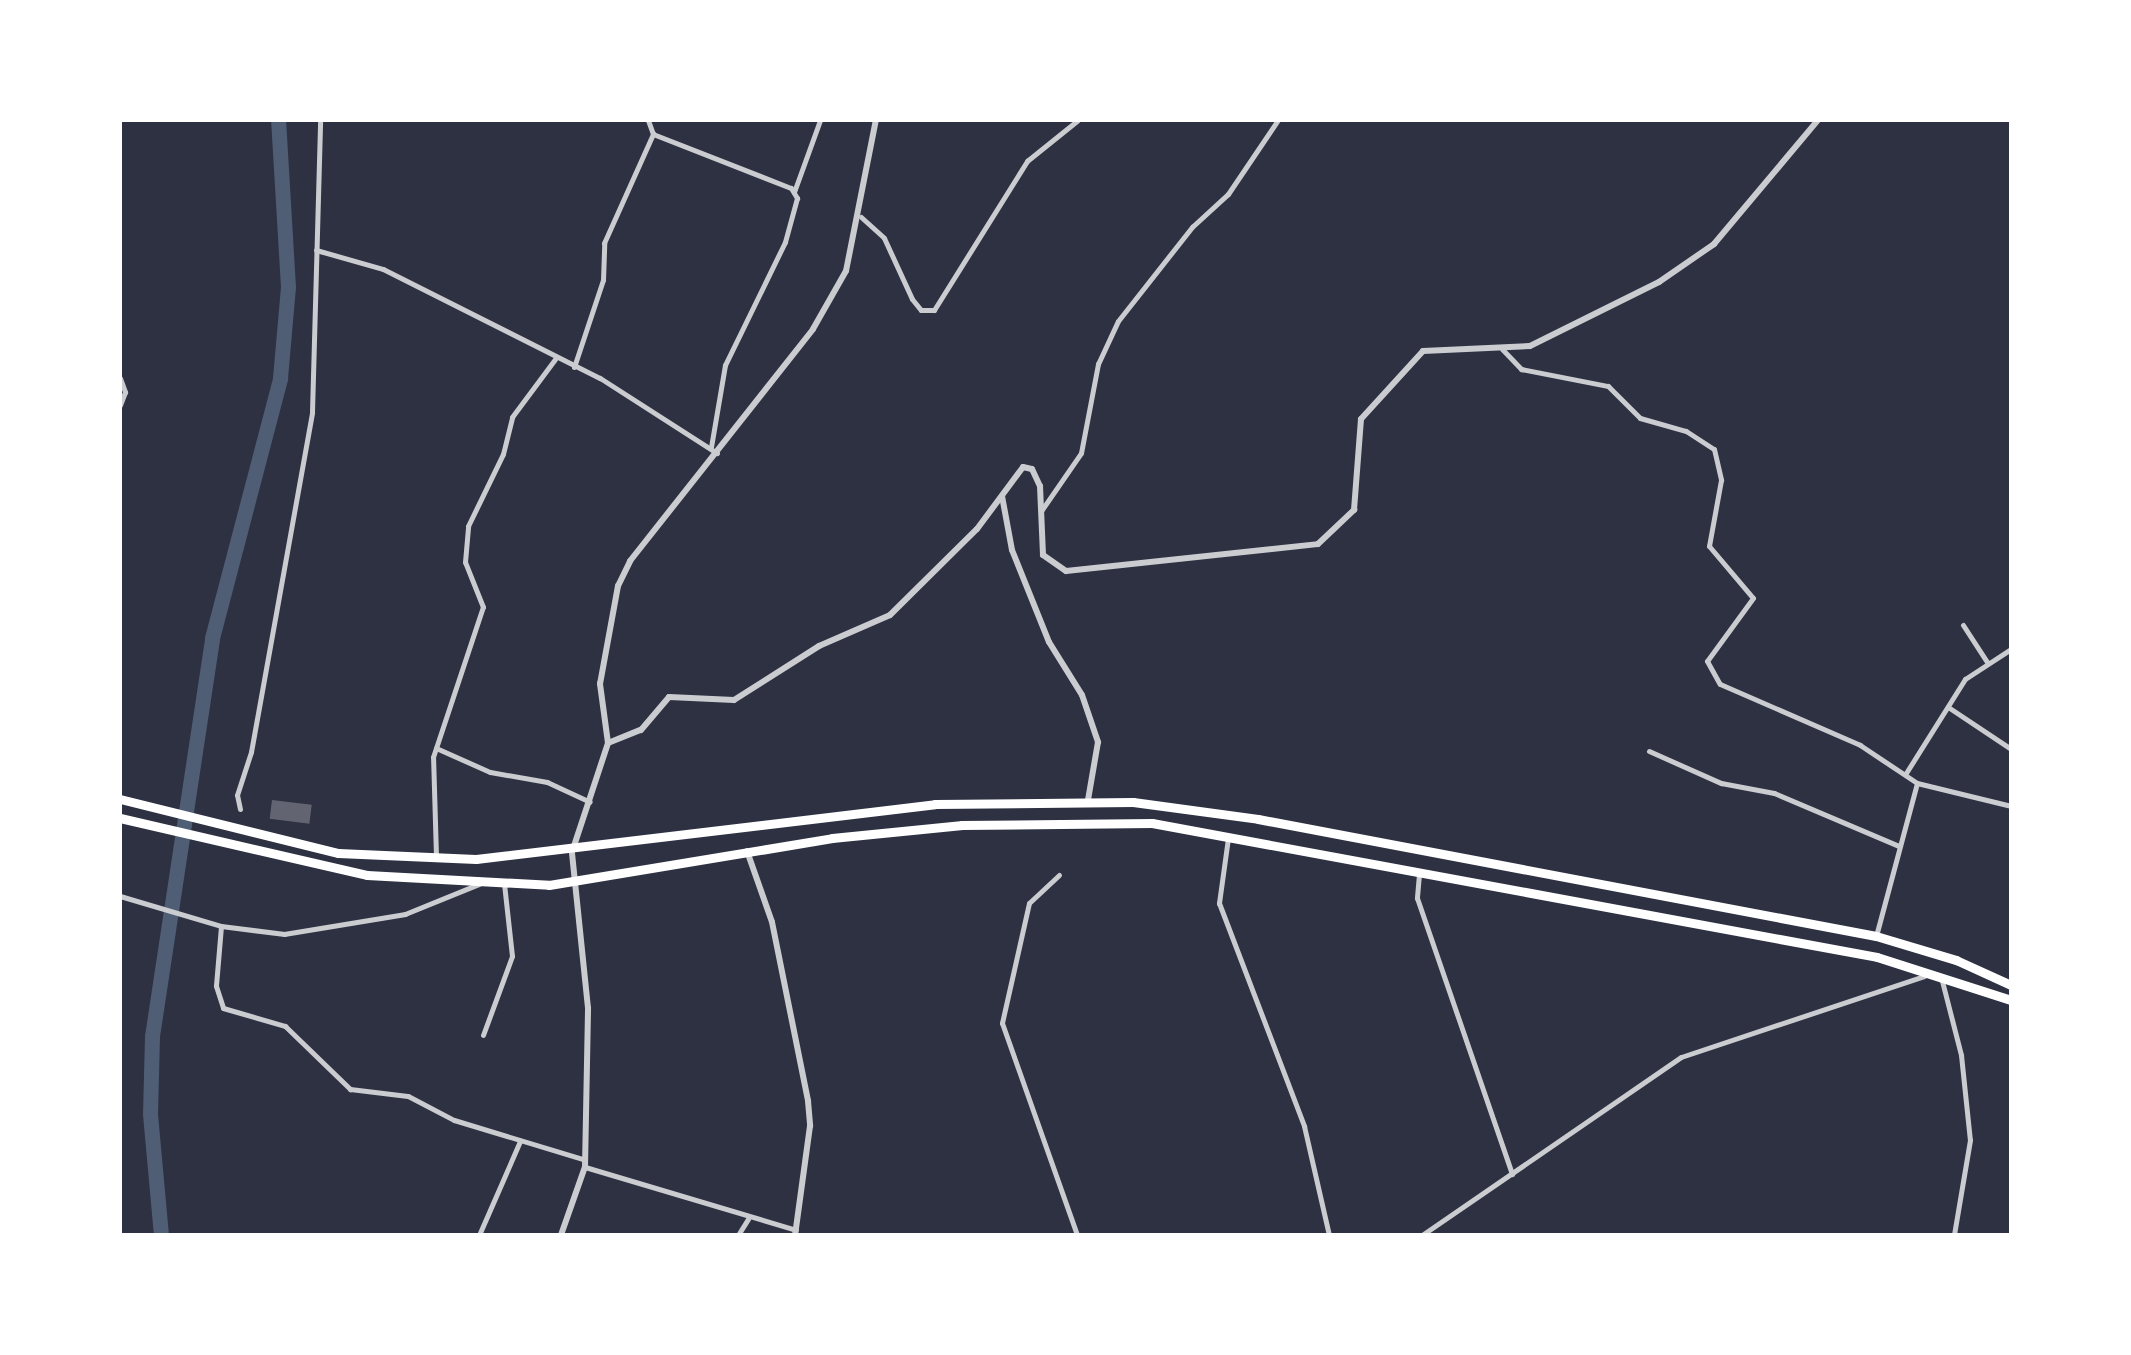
<!DOCTYPE html>
<style>
body{margin:0}
#map{position:relative;width:2131px;height:1355px;overflow:hidden;background:#2d3142;font-family:Literata,serif}
div>[style]{position:absolute}
.river>*{height:15px;margin:-7.5px;padding:0 7.5px;transform-origin:7.5px;border-radius:7.5px;background:#4f5d75}
.building>*{inset:0;background:#626471;transform-origin:0 0}
.minor>*{height:5px;margin:-2.5px;padding:0 2.5px;transform-origin:2.5px;border-radius:2.5px;background:#caccd0}
.tertiary>*{height:6px;margin:-3px;padding:0 3px;transform-origin:3px;border-radius:3px;background:#caccd0}
.trunk>*{height:9px;margin:-4.5px;padding:0 4.5px;transform-origin:4.5px;border-radius:4.5px;background:#fff}
span{translate:-50% -50%;white-space:nowrap;text-align:center;line-height:1.15;-webkit-text-stroke:9px #fff;paint-order:stroke}
.frame{position:absolute;inset:0;border:122px solid #fff;pointer-events:none}
</style>
<div id="map">
<div class="river">
<i style="left:161px;top:1235px;width:122px;rotate:-95.2deg"></i>
<i style="left:150px;top:1113px;width:77px;rotate:-88.5deg"></i>
<i style="left:152px;top:1036px;width:402px;rotate:-81.4deg"></i>
<i style="left:212px;top:638px;width:269px;rotate:-75.3deg"></i>
<i style="left:280px;top:378px;width:91px;rotate:-85deg"></i>
<i style="left:288px;top:287px;width:167px;rotate:-93.4deg"></i>
</div>
<div class="building">
<i style="left:272px;top:800px;width:40px;height:19px;rotate:7deg"></i>
</div>
<div class="minor">
<i style="left:653px;top:134px;width:148px;rotate:21.4deg"></i>
<i style="left:791px;top:188px;width:12px;rotate:59deg"></i>
<i style="left:797px;top:198px;width:46px;rotate:105.3deg"></i>
<i style="left:785px;top:242px;width:137px;rotate:116deg"></i>
<i style="left:725px;top:365px;width:83px;rotate:99.7deg"></i>
<i style="left:794px;top:192px;width:77px;rotate:-70.1deg"></i>
<i style="left:861px;top:217px;width:31px;rotate:42deg"></i>
<i style="left:884px;top:238px;width:67px;rotate:65.3deg"></i>
<i style="left:912px;top:299px;width:14px;rotate:51deg"></i>
<i style="left:921px;top:310px;width:13px"></i>
<i style="left:934px;top:310px;width:176px;rotate:-58deg"></i>
<i style="left:1027px;top:161px;width:65px;rotate:-38.8deg"></i>
<i style="left:316px;top:250px;width:70px;rotate:15.8deg"></i>
<i style="left:383px;top:269px;width:243px;rotate:26.7deg"></i>
<i style="left:600px;top:378px;width:139px;rotate:32.7deg"></i>
<i style="left:1502px;top:349px;width:28px;rotate:46deg"></i>
<i style="left:1521px;top:369px;width:89px;rotate:11.1deg"></i>
<i style="left:1608px;top:386px;width:45px;rotate:45deg"></i>
<i style="left:1640px;top:418px;width:48px;rotate:15.8deg"></i>
<i style="left:1686px;top:431px;width:33px;rotate:33deg"></i>
<i style="left:1714px;top:449px;width:32px;rotate:77deg"></i>
<i style="left:1721px;top:480px;width:67px;rotate:100.3deg"></i>
<i style="left:1709px;top:546px;width:68px;rotate:49.8deg"></i>
<i style="left:1753px;top:598px;width:78px;rotate:126.1deg"></i>
<i style="left:1707px;top:661px;width:26px;rotate:61deg"></i>
<i style="left:1720px;top:684px;width:153px;rotate:23.5deg"></i>
<i style="left:1860px;top:745px;width:69px;rotate:33.7deg"></i>
<i style="left:1917px;top:783px;width:97px;rotate:13.7deg"></i>
<i style="left:574px;top:367px;width:92px;rotate:-71.6deg"></i>
<i style="left:603px;top:280px;width:37px;rotate:-88deg"></i>
<i style="left:604px;top:243px;width:120px;rotate:-65.8deg"></i>
<i style="left:653px;top:134px;width:15px;rotate:-110deg"></i>
<i style="left:120px;top:378px;width:15px;rotate:70deg"></i>
<i style="left:125px;top:392px;width:14px;rotate:111deg"></i>
<i style="left:1041px;top:511px;width:70px;rotate:-55.4deg"></i>
<i style="left:1081px;top:453px;width:91px;rotate:-79.2deg"></i>
<i style="left:1098px;top:364px;width:47px;rotate:-65.1deg"></i>
<i style="left:1118px;top:321px;width:120px;rotate:-51.8deg"></i>
<i style="left:1192px;top:227px;width:49px;rotate:-42.5deg"></i>
<i style="left:1228px;top:194px;width:89px;rotate:-56deg"></i>
<i style="left:1963px;top:625px;width:44px;rotate:57deg"></i>
<i style="left:1948px;top:707px;width:76px;rotate:33.7deg"></i>
<i style="left:436px;top:748px;width:59px;rotate:24deg"></i>
<i style="left:490px;top:772px;width:58px;rotate:10deg"></i>
<i style="left:547px;top:782px;width:47px;rotate:24.9deg"></i>
<i style="left:1649px;top:751px;width:79px;rotate:24deg"></i>
<i style="left:1721px;top:783px;width:54px;rotate:10.7deg"></i>
<i style="left:1774px;top:793px;width:136px;rotate:23deg"></i>
<i style="left:1906px;top:773px;width:111px;rotate:-57.9deg"></i>
<i style="left:1965px;top:679px;width:55px;rotate:-33.1deg"></i>
<i style="left:240px;top:809px;width:14px;rotate:-102deg"></i>
<i style="left:237px;top:795px;width:45px;rotate:-72deg"></i>
<i style="left:251px;top:752px;width:345px;rotate:-79.8deg"></i>
<i style="left:312px;top:412px;width:292px;rotate:-88.4deg"></i>
<i style="left:1228px;top:838px;width:66px;rotate:97.9deg"></i>
<i style="left:1219px;top:903px;width:239px;rotate:69.1deg"></i>
<i style="left:1304px;top:1126px;width:112px;rotate:77.1deg"></i>
<i style="left:436px;top:856px;width:99px;rotate:-91.7deg"></i>
<i style="left:433px;top:757px;width:158px;rotate:-71.6deg"></i>
<i style="left:483px;top:607px;width:48px;rotate:-111.8deg"></i>
<i style="left:465px;top:562px;width:36px;rotate:-85deg"></i>
<i style="left:468px;top:526px;width:80px;rotate:-64.1deg"></i>
<i style="left:503px;top:454px;width:38px;rotate:-76deg"></i>
<i style="left:512px;top:417px;width:72px;rotate:-53.4deg"></i>
<i style="left:1419px;top:874px;width:24px;rotate:95deg"></i>
<i style="left:1417px;top:898px;width:292px;rotate:71deg"></i>
<i style="left:1059px;top:875px;width:41px;rotate:137deg"></i>
<i style="left:1029px;top:903px;width:123px;rotate:102.7deg"></i>
<i style="left:1002px;top:1023px;width:225px;rotate:70.5deg"></i>
<i style="left:120px;top:896px;width:105px;rotate:16.5deg"></i>
<i style="left:221px;top:926px;width:64px;rotate:7.2deg"></i>
<i style="left:284px;top:934px;width:123px;rotate:-9.4deg"></i>
<i style="left:405px;top:914px;width:80px;rotate:-22.1deg"></i>
<i style="left:221px;top:926px;width:60px;rotate:94.8deg"></i>
<i style="left:216px;top:986px;width:23px;rotate:72deg"></i>
<i style="left:223px;top:1008px;width:65px;rotate:16.2deg"></i>
<i style="left:285px;top:1026px;width:91px;rotate:44.1deg"></i>
<i style="left:350px;top:1089px;width:58px;rotate:6.9deg"></i>
<i style="left:408px;top:1096px;width:52px;rotate:27.6deg"></i>
<i style="left:454px;top:1120px;width:134px;rotate:16.9deg"></i>
<i style="left:1876px;top:936px;width:158px;rotate:-75deg"></i>
<i style="left:1941px;top:977px;width:81px;rotate:75.6deg"></i>
<i style="left:1961px;top:1055px;width:85px;rotate:84deg"></i>
<i style="left:1970px;top:1140px;width:96px;rotate:99.6deg"></i>
<i style="left:483px;top:1035px;width:84px;rotate:-69.8deg"></i>
<i style="left:512px;top:956px;width:72px;rotate:-96.3deg"></i>
<i style="left:585px;top:1167px;width:220px;rotate:16.6deg"></i>
<i style="left:479px;top:1235px;width:103px;rotate:-66.4deg"></i>
<i style="left:738px;top:1235px;width:19px;rotate:-58deg"></i>
<i style="left:1422px;top:1235px;width:314px;rotate:-34.5deg"></i>
<i style="left:1681px;top:1057px;width:256px;rotate:-18.4deg"></i>
</div>
<div class="tertiary">
<i style="left:1002px;top:496px;width:55px;rotate:79.5deg"></i>
<i style="left:1012px;top:550px;width:99px;rotate:68.1deg"></i>
<i style="left:1049px;top:642px;width:62px;rotate:58.1deg"></i>
<i style="left:1082px;top:695px;width:50px;rotate:71.2deg"></i>
<i style="left:1098px;top:742px;width:59px;rotate:99.8deg"></i>
<i style="left:608px;top:743px;width:35px;rotate:-22deg"></i>
<i style="left:641px;top:730px;width:43px;rotate:-49.7deg"></i>
<i style="left:669px;top:697px;width:65px;rotate:2.6deg"></i>
<i style="left:734px;top:700px;width:101px;rotate:-32.4deg"></i>
<i style="left:819px;top:646px;width:77px;rotate:-23.6deg"></i>
<i style="left:890px;top:615px;width:122px;rotate:-44.7deg"></i>
<i style="left:977px;top:529px;width:77px;rotate:-53.4deg"></i>
<i style="left:1023px;top:467px;width:9px;rotate:13deg"></i>
<i style="left:1032px;top:469px;width:19px;rotate:65deg"></i>
<i style="left:1040px;top:486px;width:69px;rotate:87.5deg"></i>
<i style="left:1043px;top:555px;width:28px;rotate:35deg"></i>
<i style="left:1066px;top:571px;width:253px;rotate:-6.1deg"></i>
<i style="left:1318px;top:544px;width:50px;rotate:-43.4deg"></i>
<i style="left:1354px;top:510px;width:91px;rotate:-85.6deg"></i>
<i style="left:1361px;top:419px;width:92px;rotate:-47.6deg"></i>
<i style="left:1423px;top:351px;width:107px;rotate:-2.7deg"></i>
<i style="left:1530px;top:346px;width:144px;rotate:-26.4deg"></i>
<i style="left:1659px;top:282px;width:67px;rotate:-34.6deg"></i>
<i style="left:1714px;top:244px;width:162px;rotate:-50deg"></i>
<i style="left:747px;top:851px;width:75px;rotate:70.6deg"></i>
<i style="left:772px;top:922px;width:183px;rotate:78.6deg"></i>
<i style="left:808px;top:1101px;width:25px;rotate:85deg"></i>
<i style="left:810px;top:1126px;width:110px;rotate:97.8deg"></i>
<i style="left:561px;top:1235px;width:72px;rotate:-70.6deg"></i>
<i style="left:585px;top:1167px;width:159px;rotate:-88.9deg"></i>
<i style="left:588px;top:1008px;width:157px;rotate:-95.9deg"></i>
<i style="left:572px;top:852px;width:115px;rotate:-71.7deg"></i>
<i style="left:608px;top:743px;width:60px;rotate:-97.7deg"></i>
<i style="left:600px;top:684px;width:100px;rotate:-79.6deg"></i>
<i style="left:618px;top:586px;width:28px;rotate:-64deg"></i>
<i style="left:630px;top:561px;width:295px;rotate:-51.7deg"></i>
<i style="left:813px;top:329px;width:67px;rotate:-60.4deg"></i>
<i style="left:846px;top:271px;width:154px;rotate:-78.8deg"></i>
</div>
<div class="trunk">
<i style="left:120px;top:799px;width:225px;rotate:13.9deg"></i>
<i style="left:338px;top:853px;width:138px;rotate:2.5deg"></i>
<i style="left:476px;top:859px;width:462px;rotate:-6.8deg"></i>
<i style="left:935px;top:804px;width:198px;rotate:-0.6deg"></i>
<i style="left:1133px;top:802px;width:126px;rotate:7.7deg"></i>
<i style="left:1258px;top:819px;width:629px;rotate:10.72deg"></i>
<i style="left:1876px;top:936px;width:84px;rotate:16.7deg"></i>
<i style="left:1956px;top:960px;width:60px;rotate:24.4deg"></i>
<i style="left:120px;top:818px;width:253px;rotate:13deg"></i>
<i style="left:367px;top:875px;width:182px;rotate:3.1deg"></i>
<i style="left:549px;top:885px;width:287px;rotate:-9.4deg"></i>
<i style="left:832px;top:838px;width:131px;rotate:-5.7deg"></i>
<i style="left:962px;top:825px;width:190px;rotate:-0.6deg"></i>
<i style="left:1152px;top:823px;width:737px;rotate:10.47deg"></i>
<i style="left:1877px;top:957px;width:141px;rotate:17.8deg"></i>
</div>
<div class="frame"></div>
</div>
